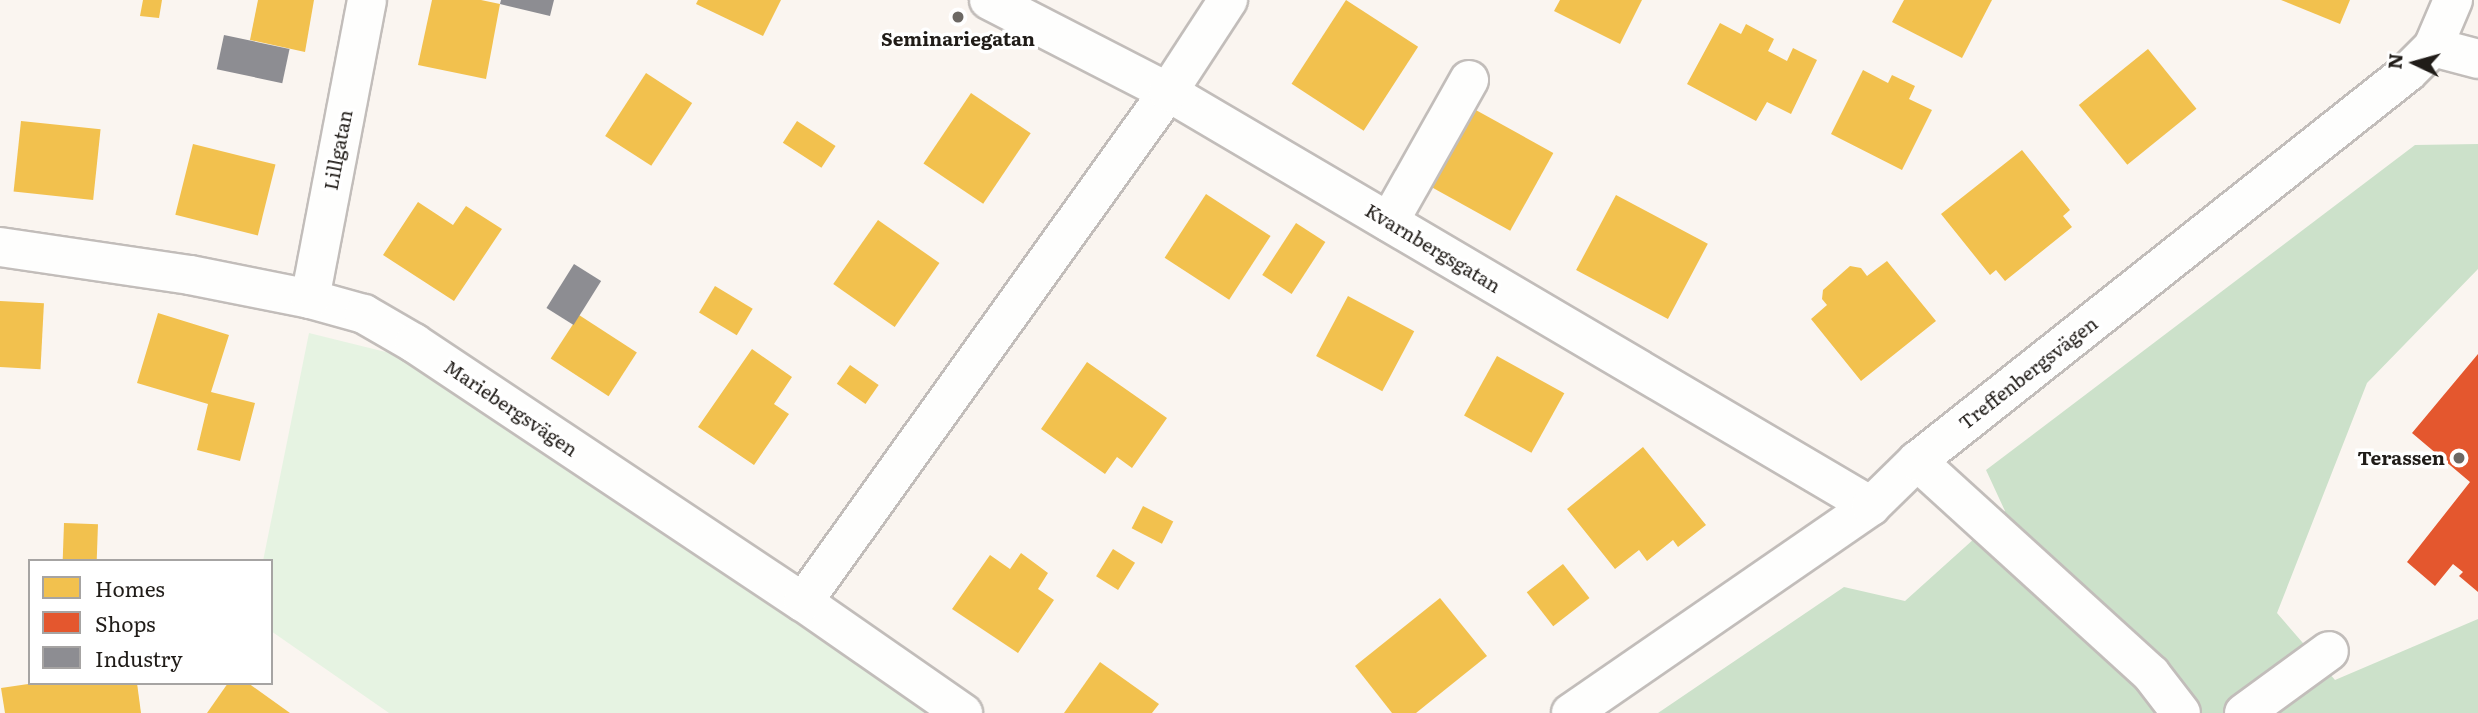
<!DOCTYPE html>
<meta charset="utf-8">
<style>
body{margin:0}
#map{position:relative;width:2478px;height:713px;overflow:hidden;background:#faf5f0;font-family:Literata,serif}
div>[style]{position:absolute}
.green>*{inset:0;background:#e6f3e2}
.forest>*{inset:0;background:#cce1ca}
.homes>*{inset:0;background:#f2c14e;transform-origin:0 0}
.shops>*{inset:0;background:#e4572e}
.industry>*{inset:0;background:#8d8d92;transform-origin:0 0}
.roads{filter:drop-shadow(2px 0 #c2bdba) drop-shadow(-2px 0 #c2bdba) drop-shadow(0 2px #c2bdba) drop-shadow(0 -2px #c2bdba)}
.minor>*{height:38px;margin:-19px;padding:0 19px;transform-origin:19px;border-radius:19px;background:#fefefd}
.dots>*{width:19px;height:19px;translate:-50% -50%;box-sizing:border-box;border:4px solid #fff;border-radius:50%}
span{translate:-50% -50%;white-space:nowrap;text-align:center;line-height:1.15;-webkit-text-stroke:7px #fff;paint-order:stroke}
.poi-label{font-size:19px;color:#201c18;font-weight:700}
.right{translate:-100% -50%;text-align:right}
.street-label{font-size:19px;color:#201c18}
.legend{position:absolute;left:28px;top:559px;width:245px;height:126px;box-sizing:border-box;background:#fff;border:2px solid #a6a4a3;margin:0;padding:9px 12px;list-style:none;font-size:21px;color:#201c18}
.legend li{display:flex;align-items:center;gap:14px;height:35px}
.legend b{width:35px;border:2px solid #a6a4a3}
.north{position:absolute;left:2380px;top:28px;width:70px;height:70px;-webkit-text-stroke:5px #fff;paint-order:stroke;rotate:275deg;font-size:19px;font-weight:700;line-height:28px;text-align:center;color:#201c18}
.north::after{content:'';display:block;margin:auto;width:24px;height:32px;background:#201c18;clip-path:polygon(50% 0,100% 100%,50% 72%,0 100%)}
</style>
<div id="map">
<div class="green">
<i style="clip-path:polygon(309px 333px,410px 358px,938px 713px,389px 713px,271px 631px,271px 561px,263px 561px)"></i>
</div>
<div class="forest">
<i style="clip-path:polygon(2478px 144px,2478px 269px,2367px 383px,2277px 613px,2335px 680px,2478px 619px,2478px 713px,1658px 713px,1844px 587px,1905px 601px,2005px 511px,1986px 470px,2415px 145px)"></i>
</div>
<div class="homes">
<i style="clip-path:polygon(143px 0,162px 0,159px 18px,140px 16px)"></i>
<i style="clip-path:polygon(258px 0,314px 0,305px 52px,250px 40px)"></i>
<i style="clip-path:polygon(432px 0,481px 0,500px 4px,486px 79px,418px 65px)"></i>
<i style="clip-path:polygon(698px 0,781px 0,763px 36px,696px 4px)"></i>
<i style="left:1346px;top:0;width:86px;height:100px;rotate:33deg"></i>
<i style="clip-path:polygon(1560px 0,1642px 0,1620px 44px,1554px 11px)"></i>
<i style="clip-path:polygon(1904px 0,1992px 0,1962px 58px,1892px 22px)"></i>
<i style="clip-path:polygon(2281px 0,2350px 0,2340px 24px)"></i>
<i style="clip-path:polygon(1720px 23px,1741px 34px,1746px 24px,1774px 39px,1768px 51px,1787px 61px,1793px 48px,1817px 60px,1791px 114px,1767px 102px,1756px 121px,1687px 84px)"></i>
<i style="left:2148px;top:49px;width:77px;height:89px;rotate:51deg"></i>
<i style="clip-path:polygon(1863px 70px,1888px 83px,1892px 75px,1915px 86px,1909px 99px,1932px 110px,1902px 170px,1831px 134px)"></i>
<i style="left:646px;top:73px;width:55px;height:75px;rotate:33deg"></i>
<i style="left:971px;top:93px;width:72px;height:85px;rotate:34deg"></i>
<i style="left:1465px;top:104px;width:101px;height:89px;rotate:29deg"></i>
<i style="left:21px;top:121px;width:80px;height:71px;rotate:6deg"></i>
<i style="left:797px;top:121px;width:46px;height:26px;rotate:33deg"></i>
<i style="left:193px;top:144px;width:85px;height:73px;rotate:14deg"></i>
<i style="clip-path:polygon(2022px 150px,2070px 210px,2063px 216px,2072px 227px,2005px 281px,1996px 270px,1990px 275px,1941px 214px)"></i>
<i style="left:1206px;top:194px;width:77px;height:76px;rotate:33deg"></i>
<i style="left:1616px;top:195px;width:104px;height:85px;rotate:28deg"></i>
<i style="clip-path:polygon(418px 202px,453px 225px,466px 206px,502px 229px,454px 301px,383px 255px)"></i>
<i style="left:878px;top:220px;width:75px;height:78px;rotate:35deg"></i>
<i style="left:1296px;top:223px;width:35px;height:62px;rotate:33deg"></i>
<i style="clip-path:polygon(1887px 261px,1936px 321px,1861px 381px,1811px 319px,1827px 305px,1822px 299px,1823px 290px,1850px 266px,1861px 268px,1867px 276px)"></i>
<i style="left:715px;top:286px;width:44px;height:31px;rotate:31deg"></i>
<i style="left:1348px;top:296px;width:75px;height:68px;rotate:28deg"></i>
<i style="left:0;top:301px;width:44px;height:66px;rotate:3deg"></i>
<i style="clip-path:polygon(158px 313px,229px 335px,211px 392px,255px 403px,240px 461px,197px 450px,208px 404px,137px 383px)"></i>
<i style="left:579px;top:315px;width:69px;height:52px;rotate:33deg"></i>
<i style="clip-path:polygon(752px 349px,792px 377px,774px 404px,789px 414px,754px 465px,698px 427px)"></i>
<i style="left:1497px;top:356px;width:77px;height:68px;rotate:29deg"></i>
<i style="clip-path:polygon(1087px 362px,1167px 418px,1132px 468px,1117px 457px,1105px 474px,1041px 429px)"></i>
<i style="left:850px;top:365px;width:35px;height:23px;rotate:35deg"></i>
<i style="clip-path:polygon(1643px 447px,1706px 525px,1678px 547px,1673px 540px,1647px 561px,1639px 550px,1615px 569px,1567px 509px)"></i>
<i style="left:1143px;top:506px;width:34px;height:25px;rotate:27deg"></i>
<i style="left:64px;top:523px;width:34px;height:38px;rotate:2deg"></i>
<i style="left:1113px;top:549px;width:26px;height:32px;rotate:32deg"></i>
<i style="clip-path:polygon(1021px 553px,1048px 573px,1038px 589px,1054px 600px,1018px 653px,952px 609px,990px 555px,1010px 569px)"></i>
<i style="left:1563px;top:564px;width:43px;height:46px;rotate:52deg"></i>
<i style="clip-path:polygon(1440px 598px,1487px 656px,1416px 713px,1392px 713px,1355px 666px)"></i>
<i style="clip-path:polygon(1100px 662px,1159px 704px,1152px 713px,1064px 713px)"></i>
<i style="clip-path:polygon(35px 683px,137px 683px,141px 713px,5px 713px,1px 688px)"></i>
<i style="clip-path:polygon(228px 683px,248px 683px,290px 713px,207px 713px)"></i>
</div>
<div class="shops">
<i style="clip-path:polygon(2478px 354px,2478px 592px,2459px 576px,2463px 572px,2453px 564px,2435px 586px,2407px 562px,2470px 482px,2412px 433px)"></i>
</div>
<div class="industry">
<i style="clip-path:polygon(501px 0,554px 0,550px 16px,500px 4px)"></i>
<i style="left:224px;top:35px;width:67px;height:35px;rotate:12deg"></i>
<i style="left:574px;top:264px;width:32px;height:52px;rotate:32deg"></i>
</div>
<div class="roads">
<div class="minor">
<i style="left:989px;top:0;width:201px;rotate:27.2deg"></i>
<i style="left:1168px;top:92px;width:816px;rotate:30.49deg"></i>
<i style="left:2433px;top:47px;width:47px;rotate:14.9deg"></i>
<i style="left:1389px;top:222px;width:163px;rotate:-60.6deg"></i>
<i style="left:0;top:247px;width:192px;rotate:8.4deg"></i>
<i style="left:190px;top:275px;width:122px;rotate:11.3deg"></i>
<i style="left:310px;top:299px;width:56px;rotate:15.5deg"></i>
<i style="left:364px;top:314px;width:58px;rotate:30.1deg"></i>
<i style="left:414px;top:343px;width:467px;rotate:33.7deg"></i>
<i style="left:803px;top:602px;width:195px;rotate:34.8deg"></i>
<i style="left:310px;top:299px;width:304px;rotate:-79.2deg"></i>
<i style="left:1917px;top:461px;width:316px;rotate:42.3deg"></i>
<i style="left:2151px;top:674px;width:49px;rotate:52.4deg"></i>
<i style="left:803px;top:602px;width:627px;rotate:-54.41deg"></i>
<i style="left:1168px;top:92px;width:110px;rotate:-56.9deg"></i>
<i style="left:1571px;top:713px;width:364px;rotate:-34.6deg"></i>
<i style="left:1871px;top:506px;width:64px;rotate:-44.4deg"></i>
<i style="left:1917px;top:461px;width:626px;rotate:-38.39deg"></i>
<i style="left:2408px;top:72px;width:35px;rotate:-45deg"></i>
<i style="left:2433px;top:47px;width:51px;rotate:-66.9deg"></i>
<i style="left:2244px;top:713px;width:105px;rotate:-36.1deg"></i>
</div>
</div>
<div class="dots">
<i style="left:958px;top:17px;background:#6c6864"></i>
<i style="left:2459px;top:458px;background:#6c6864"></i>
</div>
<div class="poi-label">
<span style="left:958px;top:39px">Seminariegatan</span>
<span class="right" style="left:2445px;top:458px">Terassen</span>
</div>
<div class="street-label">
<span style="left:338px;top:150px;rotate:-79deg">Lillgatan</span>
<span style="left:1433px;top:248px;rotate:31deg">Kvarnbergsgatan</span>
<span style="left:2028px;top:373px;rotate:-38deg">Treffenbergsvägen</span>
<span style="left:511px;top:408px;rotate:34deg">Mariebergsvägen</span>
</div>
<ul class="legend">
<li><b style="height:19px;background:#f2c14e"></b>Homes</li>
<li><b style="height:19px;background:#e4572e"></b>Shops</li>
<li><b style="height:19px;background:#8d8d92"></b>Industry</li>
</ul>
<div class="north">N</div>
</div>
